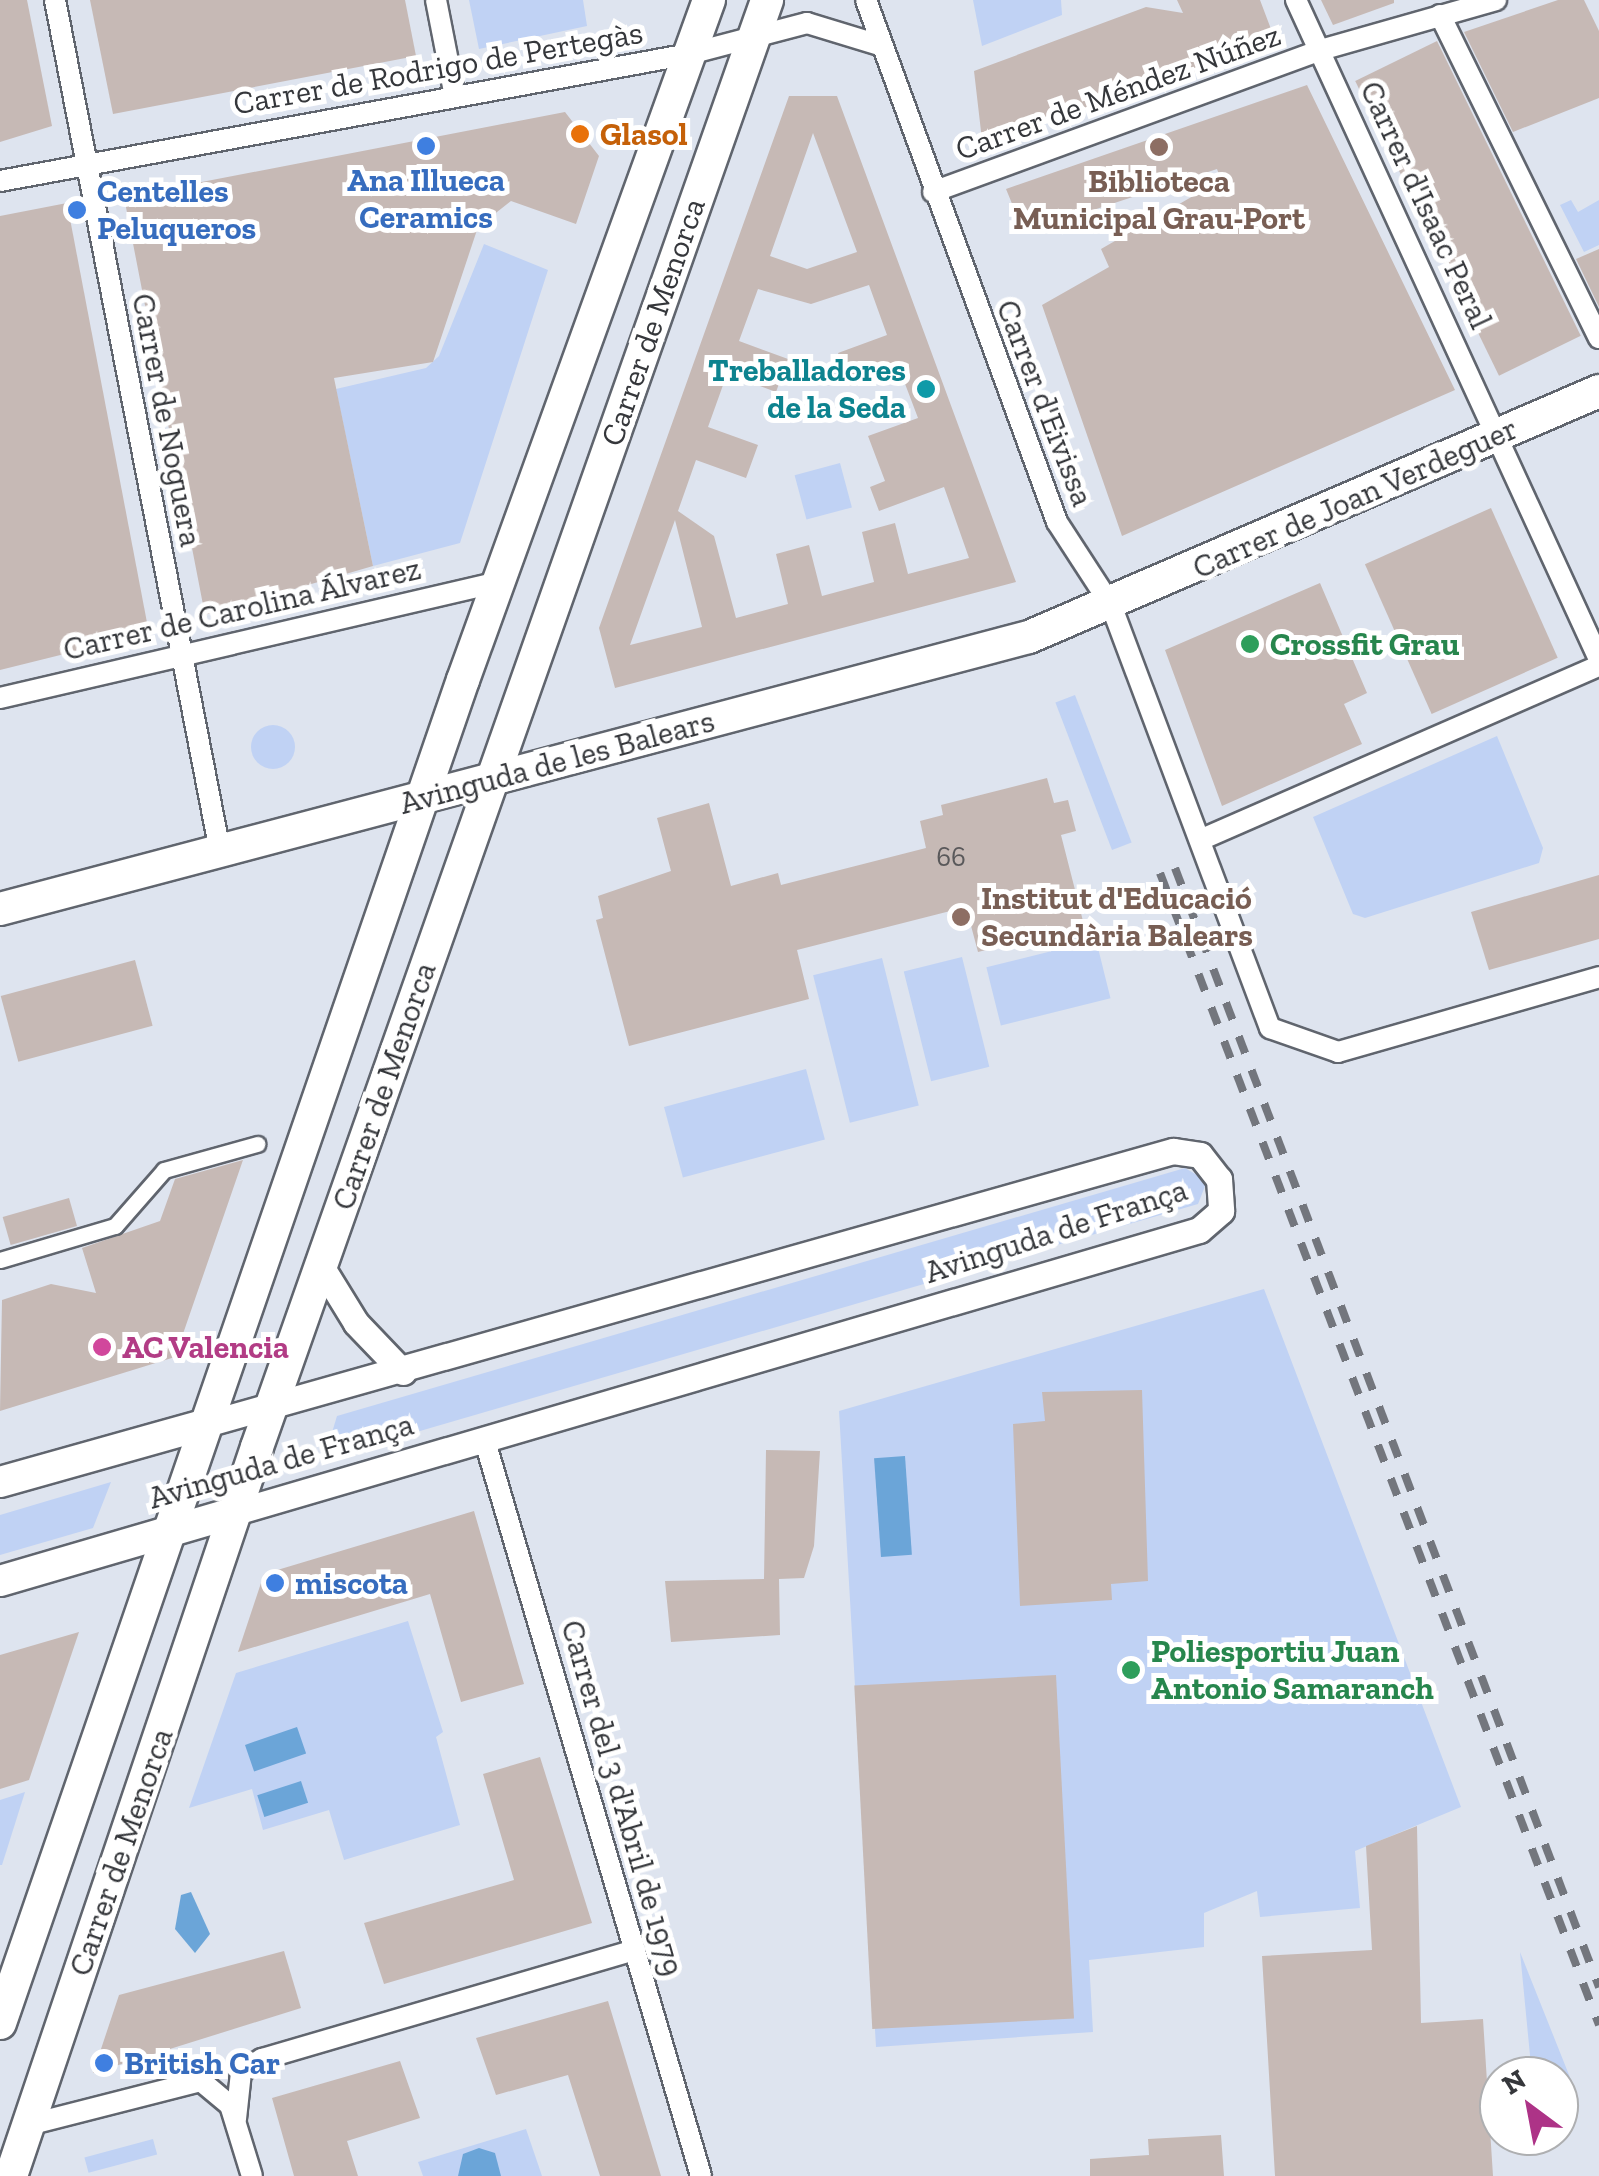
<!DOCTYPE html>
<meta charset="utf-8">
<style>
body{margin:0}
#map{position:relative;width:1599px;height:2176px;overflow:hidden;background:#dee4ef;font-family:"Zilla Slab",serif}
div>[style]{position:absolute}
.green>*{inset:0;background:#c0d2f4;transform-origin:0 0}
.round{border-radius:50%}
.water>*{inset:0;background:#6ba5d8;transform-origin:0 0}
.building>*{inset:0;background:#c6b9b5;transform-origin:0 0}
.roads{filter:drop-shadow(2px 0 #60656e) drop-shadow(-2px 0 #60656e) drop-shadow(0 2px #60656e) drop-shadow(0 -2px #60656e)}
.pedestrian>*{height:15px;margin:-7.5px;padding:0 7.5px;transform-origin:7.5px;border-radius:7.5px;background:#fff}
.minor>*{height:20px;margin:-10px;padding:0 10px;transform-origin:10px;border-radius:10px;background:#fff}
.tertiary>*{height:25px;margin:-12.5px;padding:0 12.5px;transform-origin:12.5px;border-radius:12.5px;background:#fff}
.secondary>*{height:30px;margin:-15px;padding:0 15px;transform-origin:15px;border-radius:15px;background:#fff}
.primary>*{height:32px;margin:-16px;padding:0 16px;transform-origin:16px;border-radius:16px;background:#fff}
.rail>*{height:8px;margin-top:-4px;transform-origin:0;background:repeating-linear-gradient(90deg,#73767d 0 18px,transparent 0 36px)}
.dots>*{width:28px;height:28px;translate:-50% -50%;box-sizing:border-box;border:5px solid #fff;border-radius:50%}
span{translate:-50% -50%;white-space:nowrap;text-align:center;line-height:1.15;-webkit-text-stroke:10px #fff;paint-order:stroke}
.number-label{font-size:28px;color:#59585a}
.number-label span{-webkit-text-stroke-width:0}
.street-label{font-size:32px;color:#35373b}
.food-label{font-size:32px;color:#c56008;font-weight:700}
.left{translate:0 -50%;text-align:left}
.shop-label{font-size:32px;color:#366cbe;font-weight:700}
.education-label{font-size:32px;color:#785e54;font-weight:700}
.culture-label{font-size:32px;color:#0d838f;font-weight:700}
.right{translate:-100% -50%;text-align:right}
.leisure-label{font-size:32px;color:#27864d;font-weight:700}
.hotel-label{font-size:32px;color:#b23c85;font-weight:700}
.north{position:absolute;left:1479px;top:2056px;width:100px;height:100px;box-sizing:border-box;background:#fff;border:2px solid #aeafb1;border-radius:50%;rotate:328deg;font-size:28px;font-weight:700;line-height:40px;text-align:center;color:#35373b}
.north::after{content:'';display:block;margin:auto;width:35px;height:45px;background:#ad3387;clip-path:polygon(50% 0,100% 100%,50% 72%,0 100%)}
</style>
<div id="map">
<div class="green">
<i style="clip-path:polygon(469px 0,583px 0,587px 26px,479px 49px)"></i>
<i style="clip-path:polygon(973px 0,1061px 0,1062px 15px,982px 46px)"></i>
<i style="clip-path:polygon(1571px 200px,1578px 212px,1599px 200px,1599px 245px,1584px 252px,1560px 205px)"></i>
<i style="clip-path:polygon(484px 244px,548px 270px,460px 543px,373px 566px,336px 389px,426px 368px,439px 356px)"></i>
<i style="left:840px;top:463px;width:46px;height:47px;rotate:75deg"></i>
<i style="left:1075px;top:695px;width:158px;height:21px;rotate:69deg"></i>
<i class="round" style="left:251px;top:725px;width:44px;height:44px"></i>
<i style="clip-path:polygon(1497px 736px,1543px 848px,1539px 863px,1365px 918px,1353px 914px,1313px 817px)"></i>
<i style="left:1096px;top:940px;width:60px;height:113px;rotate:76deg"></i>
<i style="left:962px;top:957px;width:113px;height:60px;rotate:76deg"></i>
<i style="left:882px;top:958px;width:152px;height:71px;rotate:76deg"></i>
<i style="left:806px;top:1069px;width:73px;height:147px;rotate:75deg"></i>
<i style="clip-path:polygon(1185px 1168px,1207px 1181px,1198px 1204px,324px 1459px,337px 1416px)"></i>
<i style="clip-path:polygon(1264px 1289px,1461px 1807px,1355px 1851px,1360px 1908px,1260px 1917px,1257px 1891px,1204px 1913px,1204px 1947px,1089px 1960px,1093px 2032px,876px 2047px,839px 1411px)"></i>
<i style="clip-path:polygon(111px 1482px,93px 1528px,0 1555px,0 1515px)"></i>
<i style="clip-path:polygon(408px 1621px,443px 1732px,436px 1737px,460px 1825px,344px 1860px,329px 1810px,263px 1830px,252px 1789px,189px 1808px,236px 1673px)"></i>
<i style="clip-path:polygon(25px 1792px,2px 1865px,0 1865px,0 1800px)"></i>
<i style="clip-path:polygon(1520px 1952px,1577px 2095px,1559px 2097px,1559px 2076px,1532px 2076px)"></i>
<i style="clip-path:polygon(526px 2129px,542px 2176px,423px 2176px,418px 2162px)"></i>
<i style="left:153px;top:2139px;width:16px;height:71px;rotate:75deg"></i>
</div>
<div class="water">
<i style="left:905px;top:1456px;width:99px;height:31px;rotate:86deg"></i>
<i style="left:297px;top:1727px;width:28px;height:55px;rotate:71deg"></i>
<i style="left:301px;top:1781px;width:23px;height:46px;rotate:72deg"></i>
<i style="clip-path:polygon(191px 1892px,210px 1934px,195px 1953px,175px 1929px,181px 1895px)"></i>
<i style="clip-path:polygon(479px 2148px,495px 2153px,501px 2176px,458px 2176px,463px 2154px)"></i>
</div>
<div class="building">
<i style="clip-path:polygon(0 0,27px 0,52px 126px,0 142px)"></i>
<i style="clip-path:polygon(90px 0,405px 0,416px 56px,113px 114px)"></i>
<i style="clip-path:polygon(1177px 0,1260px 0,1277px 45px,1024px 129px,1018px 138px,982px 140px,974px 71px,1146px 7px,1183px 13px)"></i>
<i style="clip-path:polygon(1321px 0,1394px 0,1394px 3px,1333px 25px)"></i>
<i style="clip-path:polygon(1558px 0,1584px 0,1599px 31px,1599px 98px,1513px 132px,1464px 32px)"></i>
<i style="left:1437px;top:41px;width:328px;height:91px;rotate:64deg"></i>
<i style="clip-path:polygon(1307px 85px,1455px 390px,1122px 536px,1042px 305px,1109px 267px,1101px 249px,1221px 180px,1217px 169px,1024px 233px,1006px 189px)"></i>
<i style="clip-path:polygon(evenodd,789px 96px,837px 96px,1016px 582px,615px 688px,599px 628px,789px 96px,813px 133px,857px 252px,807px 269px,770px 256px,813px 133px,789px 96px,869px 285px,887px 335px,838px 353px,850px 386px,899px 368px,918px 418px,868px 436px,885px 481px,870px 487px,879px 511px,944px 487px,969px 558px,908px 574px,895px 523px,862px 532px,874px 582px,822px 596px,809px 545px,776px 554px,788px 604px,736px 618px,714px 536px,678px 511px,696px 460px,746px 478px,758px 445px,708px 427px,727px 374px,776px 392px,788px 359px,739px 341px,758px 289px,811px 304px,869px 285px,789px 96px,675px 520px,702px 627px,630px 645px,645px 603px,675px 520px)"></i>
<i style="clip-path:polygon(565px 112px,599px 156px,576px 224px,511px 201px,478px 227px,433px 362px,334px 378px,373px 566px,205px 615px,124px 197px)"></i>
<i style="clip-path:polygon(67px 203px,149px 633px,0 670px,0 216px)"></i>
<i style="clip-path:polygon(1599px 249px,1599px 307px,1576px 259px)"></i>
<i style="left:1491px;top:508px;width:164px;height:138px;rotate:66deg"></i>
<i style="clip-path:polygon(1320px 583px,1367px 693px,1344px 704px,1362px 744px,1222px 806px,1165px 650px)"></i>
<i style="clip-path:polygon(1047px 778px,1054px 803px,1068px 800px,1076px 831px,1061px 835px,1084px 925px,978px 952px,966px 907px,797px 950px,809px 999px,629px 1046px,596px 920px,603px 918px,598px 896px,671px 871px,657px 818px,709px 803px,731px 886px,778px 873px,781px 885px,926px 848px,920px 821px,943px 815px,941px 805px)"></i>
<i style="clip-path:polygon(1599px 875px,1599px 939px,1489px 970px,1471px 912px)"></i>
<i style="left:135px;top:960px;width:68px;height:139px;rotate:75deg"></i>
<i style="clip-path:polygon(243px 1160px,175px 1357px,0 1411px,2px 1300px,51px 1284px,96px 1293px,82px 1248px,160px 1221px,175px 1179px)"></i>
<i style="left:69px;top:1198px;width:29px;height:69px;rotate:74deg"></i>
<i style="clip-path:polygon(1142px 1390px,1148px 1581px,1111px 1584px,1112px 1600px,1020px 1606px,1013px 1424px,1045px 1421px,1042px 1392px)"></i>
<i style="clip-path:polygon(766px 1450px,820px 1451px,814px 1546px,804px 1578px,779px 1579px,780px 1635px,671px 1642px,665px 1581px,764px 1579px)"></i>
<i style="clip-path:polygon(474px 1511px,524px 1684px,461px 1702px,430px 1594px,238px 1652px,264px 1574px)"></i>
<i style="clip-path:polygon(79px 1632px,29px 1780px,0 1789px,0 1655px)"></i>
<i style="left:1056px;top:1675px;width:344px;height:202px;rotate:87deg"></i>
<i style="clip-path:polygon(540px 1757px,592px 1923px,384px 1984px,364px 1923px,514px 1880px,483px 1774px)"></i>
<i style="clip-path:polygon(1417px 1826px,1421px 2023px,1483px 2019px,1493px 2176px,1275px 2176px,1262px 1956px,1372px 1950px,1366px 1846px)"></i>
<i style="clip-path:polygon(284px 1951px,301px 2008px,93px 2073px,119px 1995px)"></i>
<i style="clip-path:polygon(608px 2001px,661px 2176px,600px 2176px,568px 2075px,496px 2095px,476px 2038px)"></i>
<i style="clip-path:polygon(400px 2061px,420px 2118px,347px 2141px,358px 2176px,294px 2176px,272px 2098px)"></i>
<i style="clip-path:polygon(1221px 2135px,1224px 2176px,1090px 2176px,1090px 2159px,1149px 2155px,1148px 2139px)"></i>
</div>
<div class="roads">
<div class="pedestrian">
<i style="left:0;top:1260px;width:120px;rotate:-16.5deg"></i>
<i style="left:115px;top:1226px;width:74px;rotate:-48.8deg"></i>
<i style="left:164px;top:1170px;width:97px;rotate:-15.6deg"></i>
</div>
<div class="minor">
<i style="left:55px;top:0;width:867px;rotate:79.03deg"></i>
<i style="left:436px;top:0;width:94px;rotate:78.9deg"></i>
<i style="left:866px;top:0;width:556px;rotate:69.9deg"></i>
<i style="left:1057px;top:522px;width:99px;rotate:57deg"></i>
<i style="left:1111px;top:605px;width:452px;rotate:69.4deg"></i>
<i style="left:1270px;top:1028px;width:72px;rotate:19.4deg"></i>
<i style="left:1338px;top:1052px;width:272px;rotate:-16deg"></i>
<i style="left:1296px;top:0;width:725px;rotate:65.31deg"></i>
<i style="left:1440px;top:15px;width:360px;rotate:63.8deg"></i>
<i style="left:0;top:181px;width:701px;rotate:-10.44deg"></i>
<i style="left:689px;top:54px;width:122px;rotate:-14.7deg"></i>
<i style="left:807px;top:23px;width:78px;rotate:17deg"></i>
<i style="left:933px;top:192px;width:413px;rotate:-20.1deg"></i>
<i style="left:1321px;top:50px;width:182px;rotate:-15.9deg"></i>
<i style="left:0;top:698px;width:512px;rotate:-13.09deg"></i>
<i style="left:1200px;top:840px;width:435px;rotate:-23.6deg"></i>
<i style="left:484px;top:1438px;width:769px;rotate:73.61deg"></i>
<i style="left:236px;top:2119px;width:47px;rotate:-83.9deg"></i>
<i style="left:241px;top:2072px;width:25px;rotate:-32deg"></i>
<i style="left:262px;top:2059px;width:389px;rotate:-16.3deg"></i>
<i style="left:28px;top:2125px;width:179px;rotate:-14.3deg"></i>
<i style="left:201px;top:2081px;width:38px;rotate:40deg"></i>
<i style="left:230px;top:2105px;width:74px;rotate:72.8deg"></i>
</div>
<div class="tertiary">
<i style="left:321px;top:1266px;width:67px;rotate:58.4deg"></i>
<i style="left:356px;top:1323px;width:68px;rotate:46.2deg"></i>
<i style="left:206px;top:1424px;width:1005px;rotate:-15.77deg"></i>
<i style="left:1173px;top:1151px;width:27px;rotate:8deg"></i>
<i style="left:1200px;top:1155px;width:31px;rotate:52deg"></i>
<i style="left:1219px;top:1179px;width:32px;rotate:86deg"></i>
<i style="left:1221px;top:1211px;width:29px;rotate:139deg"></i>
<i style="left:1199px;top:1230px;width:1003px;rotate:163.68deg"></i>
</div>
<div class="secondary">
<i style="left:0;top:1482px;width:214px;rotate:-15.7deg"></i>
<i style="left:0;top:1581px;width:246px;rotate:-16.3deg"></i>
</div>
<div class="primary">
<i style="left:0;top:909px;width:1064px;rotate:-14.81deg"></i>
<i style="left:1029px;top:637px;width:621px;rotate:-23.34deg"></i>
<i style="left:0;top:2023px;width:1421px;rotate:-70.98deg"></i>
<i style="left:463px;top:680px;width:723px;rotate:-70.11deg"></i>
<i style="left:11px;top:2176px;width:769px;rotate:-71.35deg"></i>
<i style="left:257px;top:1447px;width:1534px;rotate:-70.58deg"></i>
</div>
</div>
<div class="rail">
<i style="left:1175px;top:868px;width:1197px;rotate:69.25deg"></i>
<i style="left:1160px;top:873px;width:1233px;rotate:69.14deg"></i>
</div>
<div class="dots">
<i style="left:580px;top:134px;background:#e8710a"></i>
<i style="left:426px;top:146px;background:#3f7fe0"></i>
<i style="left:1159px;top:147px;background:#8d6e63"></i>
<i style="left:77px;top:210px;background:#3f7fe0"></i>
<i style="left:926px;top:389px;background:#0f9aa8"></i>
<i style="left:1250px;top:644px;background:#2e9e5b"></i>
<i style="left:961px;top:917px;background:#8d6e63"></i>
<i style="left:102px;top:1347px;background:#d1479c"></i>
<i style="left:275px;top:1583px;background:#3f7fe0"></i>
<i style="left:1131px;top:1670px;background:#2e9e5b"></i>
<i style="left:104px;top:2063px;background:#3f7fe0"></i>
</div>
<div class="number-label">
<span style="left:951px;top:857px">66</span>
</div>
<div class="street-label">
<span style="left:438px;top:68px;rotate:-10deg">Carrer de Rodrigo de Pertegàs</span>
<span style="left:1118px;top:92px;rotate:-20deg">Carrer de Méndez Núñez</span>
<span style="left:1426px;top:205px;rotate:65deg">Carrer d'Isaac Peral</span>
<span style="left:653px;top:322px;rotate:-71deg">Carrer de Menorca</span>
<span style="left:1045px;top:403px;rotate:69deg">Carrer d'Eivissa</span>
<span style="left:167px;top:420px;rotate:79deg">Carrer de Noguera</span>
<span style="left:1355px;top:498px;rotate:-24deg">Carrer de Joan Verdeguer</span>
<span style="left:242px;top:609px;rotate:-13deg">Carrer de Carolina Álvarez</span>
<span style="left:557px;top:762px;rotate:-15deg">Avinguda de les Balears</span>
<span style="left:384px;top:1086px;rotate:-71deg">Carrer de Menorca</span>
<span style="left:1056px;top:1231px;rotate:-18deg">Avinguda de França</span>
<span style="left:281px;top:1461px;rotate:-16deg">Avinguda de França</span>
<span style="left:622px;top:1798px;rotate:74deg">Carrer del 3 d'Abril de 1979</span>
<span style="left:121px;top:1852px;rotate:-71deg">Carrer de Menorca</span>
</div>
<div class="food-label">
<span class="left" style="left:600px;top:134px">Glasol</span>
</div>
<div class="shop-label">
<span style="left:426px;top:199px">Ana Illueca<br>Ceramics</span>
<span class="left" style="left:97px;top:210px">Centelles<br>Peluqueros</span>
<span class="left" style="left:295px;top:1583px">miscota</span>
<span class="left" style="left:124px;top:2063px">British Car</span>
</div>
<div class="education-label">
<span style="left:1159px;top:200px">Biblioteca<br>Municipal Grau-Port</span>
<span class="left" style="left:981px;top:917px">Institut d'Educació<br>Secundària Balears</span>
</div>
<div class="culture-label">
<span class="right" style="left:906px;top:389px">Treballadores<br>de la Seda</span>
</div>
<div class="leisure-label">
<span class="left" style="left:1270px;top:644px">Crossfit Grau</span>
<span class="left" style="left:1151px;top:1670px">Poliesportiu Juan<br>Antonio Samaranch</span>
</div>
<div class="hotel-label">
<span class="left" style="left:122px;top:1347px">AC Valencia</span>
</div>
<div class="north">N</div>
</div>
